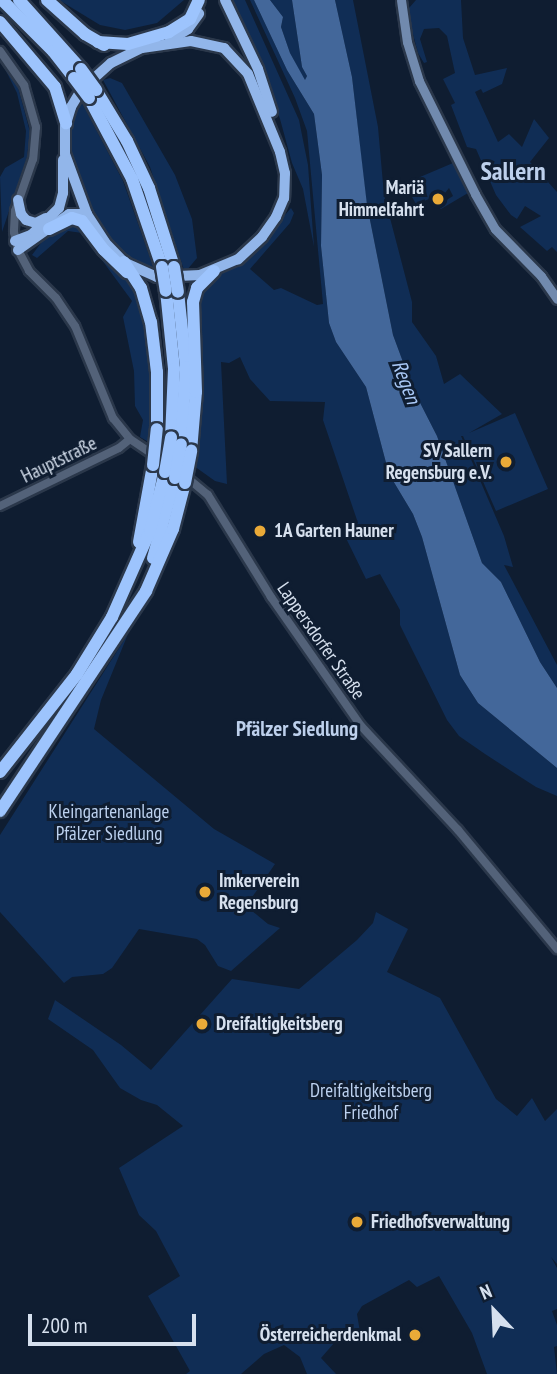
<!DOCTYPE html>
<meta charset="utf-8">
<style>
body{margin:0}
#map{position:relative;width:557px;height:1374px;overflow:hidden;background:#0f1d31;font-family:"PT Sans Narrow",sans-serif}
div>[style]{position:absolute}
.green>*{inset:0;background:#102d55}
.water>*{inset:0;background:#43679a}
.roads{filter:drop-shadow(2px 0 #2b384b) drop-shadow(-2px 0 #2b384b) drop-shadow(0 2px #2b384b) drop-shadow(0 -2px #2b384b)}
.tertiary>*{height:8px;margin:-4px;padding:0 4px;transform-origin:4px;border-radius:4px;background:#536279}
.secondary>*{height:9px;margin:-4.5px;padding:0 4.5px;transform-origin:4.5px;border-radius:4.5px;background:#718aae}
.trunk>*{height:10px;margin:-5px;padding:0 5px;transform-origin:5px;border-radius:5px;background:#92b6ea}
.motorway>*{height:12px;margin:-6px;padding:0 6px;transform-origin:6px;border-radius:6px;background:#9dc4fd}
.bridges{filter:drop-shadow(2px 0 #2b384b) drop-shadow(-2px 0 #2b384b) drop-shadow(0 2px #2b384b) drop-shadow(0 -2px #2b384b)}
.motorway-bridge>*{height:12px;margin:-6px;padding:0 6px;transform-origin:6px;border-radius:6px;background:#9dc4fd}
.dots>*{width:19px;height:19px;translate:-50% -50%;box-sizing:border-box;border:4px solid #0f1d31;border-radius:50%}
span{translate:-50% -50%;white-space:nowrap;text-align:center;line-height:1.15;-webkit-text-stroke:6px #0f1d31;paint-order:stroke}
.poi-label{font-size:19px;color:#d6e0ee;font-weight:700}
.right{translate:-100% -50%;text-align:right}
.left{translate:0 -50%;text-align:left}
.street-label{font-size:19px;color:#d6e0ee}
.park-label{font-size:19px;color:#bcd1ef}
.water-label{font-size:21px;color:#a9c8f6;font-style:italic}
.neighbourhood-label{font-size:21px;color:#bdd0ec;font-weight:700}
.district-label{font-size:26px;color:#bdd0ec;font-weight:700}
.north{position:absolute;left:459px;top:1276px;width:70px;height:70px;-webkit-text-stroke:5px #0f1d31;paint-order:stroke;rotate:337deg;font-size:19px;font-weight:700;line-height:28px;text-align:center;color:#d6e0ee}
.north::after{content:'';display:block;margin:auto;width:24px;height:32px;background:#d6e0ee;clip-path:polygon(50% 0,100% 100%,50% 72%,0 100%)}
.scale{position:absolute;left:28px;top:1314px;width:168px;height:32px;box-sizing:border-box;border:4px solid #d6e0ee;border-top:0;padding-left:9px;font-size:21px;line-height:24px;white-space:nowrap;color:#d6e0ee;-webkit-text-stroke:5px #0f1d31;paint-order:stroke}
</style>
<div id="map">
<div class="green">
<i style="clip-path:polygon(59px 0,184px 0,157px 23px,125px 30px,100px 25px)"></i>
<i style="clip-path:polygon(230px 0,245px 0,299px 120px,308px 165px,314px 247px,303px 189px,292px 163px,280px 119px,263px 71px)"></i>
<i style="clip-path:polygon(250px 0,254px 0,287px 70px,314px 114px,322px 175px,321px 246px,329px 323px,336px 342px,366px 387px,389px 474px,413px 514px,422px 537px,460px 675px,478px 703px,557px 768px,557px 796px,536px 787px,485px 754px,459px 736px,447px 720px,400px 625px,400px 610px,380px 574px,366px 579px,343px 532px,358px 523px,323px 420px,325px 402px,270px 401px,250px 379px,240px 357px,229px 363px,221px 362px,227px 484px,215px 481px,194px 466px,201px 385px,196px 300px,207px 282px,232px 268px,255px 249px,291px 208px,294px 213px,290px 223px,250px 269px,274px 290px,281px 288px,317px 305px,323px 304px,307px 131px,295px 98px)"></i>
<i style="clip-path:polygon(270px 0,292px 0,302px 67px,307px 76px,305px 81px,290px 53px,281px 27px,283px 17px)"></i>
<i style="clip-path:polygon(335px 0,353px 0,378px 127px,384px 195px,412px 302px,412px 322px,436px 356px,444px 384px,460px 374px,502px 414px,469px 433px,515px 413px,548px 489px,496px 511px,463px 436px,461px 436px,504px 536px,513px 567px,504px 565px,557px 665px,557px 688px,540px 662px,501px 582px,482px 563px,437px 436px,413px 389px,393px 335px,366px 200px,352px 77px)"></i>
<i style="clip-path:polygon(416px 0,461px 0,463px 38px,475px 75px,507px 68px,502px 84px,483px 93px,481px 89px,475px 92px,498px 142px,509px 134px,522px 147px,534px 119px,549px 138px,530px 162px,557px 192px,557px 252px,552px 247px,547px 251px,520px 227px,541px 216px,525px 206px,517px 219px,511px 215px,496px 195px,476px 149px,467px 147px,451px 105px,455px 103px,443px 79px,455px 73px,447px 36px,439px 28px,424px 29px,420px 39px,427px 62px,424px 63px,418px 53px,410px 23px,409px 8px)"></i>
<i style="clip-path:polygon(0 59px,18px 87px,30px 132px,27px 157px,2px 232px,0 177px,5px 168px,24px 157px,26px 131px,17px 93px)"></i>
<i style="clip-path:polygon(110px 78px,122px 83px,175px 175px,192px 219px,197px 258px,187px 270px,184px 270px,150px 167px,103px 80px)"></i>
<i style="clip-path:polygon(80px 99px,123px 181px,155px 272px,132px 263px,113px 246px,93px 216px,70px 161px,69px 125px)"></i>
<i style="clip-path:polygon(453px 163px,468px 193px,441px 209px,437px 206px,453px 196px,449px 188px,445px 193px,416px 204px,407px 188px,413px 180px)"></i>
<i style="clip-path:polygon(74px 222px,126px 274px,143px 302px,152px 368px,152px 444px,140px 437px,143px 420px,135px 406px,134px 371px,123px 317px,132px 301px,82px 233px,68px 231px,37px 258px,32px 255px,44px 239px)"></i>
<i style="clip-path:polygon(128px 634px,101px 700px,94px 729px,214px 829px,275px 864px,246px 906px,268px 924px,280px 928px,231px 971px,218px 966px,205px 945px,197px 939px,139px 929px,112px 968px,103px 974px,72px 977px,64px 983px,0 912px,0 835px)"></i>
<i style="clip-path:polygon(376px 912px,408px 929px,387px 972px,440px 998px,496px 1099px,517px 1116px,532px 1098px,545px 1121px,557px 1109px,557px 1264px,551px 1257px,557px 1268px,557px 1309px,552px 1311px,557px 1325px,557px 1346px,554px 1347px,557px 1374px,487px 1374px,472px 1333px,439px 1276px,417px 1287px,409px 1280px,362px 1306px,357px 1314px,361px 1338px,335px 1342px,321px 1358px,336px 1374px,307px 1374px,300px 1357px,284px 1345px,264px 1354px,241px 1374px,186px 1374px,190px 1371px,148px 1296px,180px 1276px,156px 1231px,139px 1215px,119px 1168px,183px 1126px,157px 1105px,141px 1100px,120px 1088px,93px 1050px,48px 1019px,54px 1003px,55px 1000px,121px 1045px,151px 1070px,232px 979px,299px 989px,357px 940px,373px 923px)"></i>
</div>
<div class="water">
<i style="clip-path:polygon(254px 0,270px 0,283px 17px,281px 27px,290px 53px,305px 80px,307px 76px,302px 67px,292px 0,335px 0,352px 77px,367px 205px,393px 335px,413px 389px,437px 436px,482px 563px,501px 582px,540px 662px,557px 688px,557px 768px,478px 703px,460px 675px,422px 537px,413px 514px,389px 474px,366px 387px,336px 342px,329px 323px,321px 246px,322px 175px,314px 114px,287px 70px)"></i>
</div>
<div class="roads">
<div class="tertiary">
<i style="left:0;top:51px;width:42px;rotate:54.8deg"></i>
<i style="left:24px;top:85px;width:44px;rotate:74.1deg"></i>
<i style="left:36px;top:127px;width:32px;rotate:95deg"></i>
<i style="left:33px;top:159px;width:55px;rotate:109.1deg"></i>
<i style="left:15px;top:211px;width:21px;rotate:93deg"></i>
<i style="left:14px;top:232px;width:18px;rotate:77deg"></i>
<i style="left:18px;top:250px;width:24px;rotate:62deg"></i>
<i style="left:29px;top:271px;width:38px;rotate:45deg"></i>
<i style="left:56px;top:298px;width:34px;rotate:56deg"></i>
<i style="left:75px;top:326px;width:100px;rotate:67.6deg"></i>
<i style="left:113px;top:418px;width:27px;rotate:51deg"></i>
<i style="left:130px;top:439px;width:48px;rotate:34deg"></i>
<i style="left:184px;top:475px;width:31px;rotate:40deg"></i>
<i style="left:208px;top:495px;width:120px;rotate:58.3deg"></i>
<i style="left:271px;top:597px;width:157px;rotate:55.1deg"></i>
<i style="left:361px;top:726px;width:142px;rotate:47deg"></i>
<i style="left:458px;top:830px;width:155px;rotate:50.2deg"></i>
<i style="left:0;top:506px;width:132px;rotate:-26deg"></i>
<i style="left:119px;top:448px;width:14px;rotate:-39deg"></i>
</div>
<div class="secondary">
<i style="left:401px;top:0;width:42px;rotate:81.9deg"></i>
<i style="left:407px;top:42px;width:41px;rotate:72.9deg"></i>
<i style="left:419px;top:81px;width:126px;rotate:63.6deg"></i>
<i style="left:475px;top:194px;width:40px;rotate:60.3deg"></i>
<i style="left:495px;top:229px;width:66px;rotate:45.6deg"></i>
<i style="left:541px;top:276px;width:28px;rotate:55deg"></i>
</div>
<div class="trunk">
<i style="left:225px;top:0;width:76px;rotate:64.4deg"></i>
<i style="left:258px;top:69px;width:45px;rotate:72deg"></i>
<i style="left:170px;top:40px;width:21px;rotate:-31deg"></i>
<i style="left:188px;top:29px;width:19px;rotate:-54deg"></i>
<i style="left:191px;top:41px;width:34px;rotate:12deg"></i>
<i style="left:224px;top:48px;width:35px;rotate:47deg"></i>
<i style="left:248px;top:74px;width:84px;rotate:67.7deg"></i>
<i style="left:280px;top:152px;width:22px;rotate:77deg"></i>
<i style="left:285px;top:173px;width:25px;rotate:92deg"></i>
<i style="left:284px;top:198px;width:21px;rotate:113deg"></i>
<i style="left:276px;top:217px;width:24px;rotate:125deg"></i>
<i style="left:262px;top:237px;width:33px;rotate:137deg"></i>
<i style="left:238px;top:259px;width:41px;rotate:157.2deg"></i>
<i style="left:200px;top:275px;width:43px;rotate:177.3deg"></i>
<i style="left:157px;top:277px;width:36px;rotate:-156deg"></i>
<i style="left:124px;top:262px;width:28px;rotate:-134deg"></i>
<i style="left:105px;top:242px;width:33px;rotate:-123deg"></i>
<i style="left:87px;top:214px;width:64px;rotate:-110.1deg"></i>
<i style="left:65px;top:154px;width:27px;rotate:-90deg"></i>
<i style="left:65px;top:127px;width:21px;rotate:-73deg"></i>
<i style="left:71px;top:107px;width:21px;rotate:-59deg"></i>
<i style="left:82px;top:89px;width:39px;rotate:-42deg"></i>
<i style="left:111px;top:63px;width:34px;rotate:-26deg"></i>
<i style="left:142px;top:48px;width:49px;rotate:-8.1deg"></i>
<i style="left:18px;top:200px;width:14px;rotate:78deg"></i>
<i style="left:21px;top:214px;width:8px;rotate:50deg"></i>
<i style="left:26px;top:220px;width:10px;rotate:17deg"></i>
<i style="left:36px;top:223px;width:11px;rotate:-27deg"></i>
<i style="left:15px;top:241px;width:17px;rotate:-21deg"></i>
<i style="left:31px;top:235px;width:39px;rotate:-44deg"></i>
<i style="left:59px;top:208px;width:16px;rotate:-75deg"></i>
<i style="left:63px;top:193px;width:33px;rotate:-90deg"></i>
<i style="left:18px;top:250px;width:62px;rotate:-35.2deg"></i>
<i style="left:69px;top:214px;width:18px"></i>
</div>
<div class="motorway">
<i style="left:2px;top:0;width:72px;rotate:45deg"></i>
<i style="left:53px;top:51px;width:34px;rotate:52deg"></i>
<i style="left:19px;top:0;width:93px;rotate:48.1deg"></i>
<i style="left:47px;top:0;width:51px;rotate:41.8deg"></i>
<i style="left:85px;top:34px;width:22px;rotate:30deg"></i>
<i style="left:0;top:22px;width:85px;rotate:49.8deg"></i>
<i style="left:55px;top:87px;width:38px;rotate:73deg"></i>
<i style="left:98px;top:42px;width:30px;rotate:4deg"></i>
<i style="left:128px;top:44px;width:43px;rotate:-16.3deg"></i>
<i style="left:169px;top:32px;width:25px;rotate:-32deg"></i>
<i style="left:190px;top:19px;width:21px;rotate:-65deg"></i>
<i style="left:96px;top:90px;width:60px;rotate:58.7deg"></i>
<i style="left:127px;top:141px;width:52px;rotate:64.9deg"></i>
<i style="left:149px;top:188px;width:83px;rotate:72.4deg"></i>
<i style="left:89px;top:98px;width:92px;rotate:62deg"></i>
<i style="left:132px;top:179px;width:93px;rotate:71.2deg"></i>
<i style="left:49px;top:229px;width:25px;rotate:-26deg"></i>
<i style="left:72px;top:218px;width:10px;rotate:17deg"></i>
<i style="left:82px;top:221px;width:36px;rotate:53deg"></i>
<i style="left:104px;top:250px;width:32px;rotate:44deg"></i>
<i style="left:124px;top:262px;width:31px;rotate:57deg"></i>
<i style="left:141px;top:288px;width:35px;rotate:74deg"></i>
<i style="left:151px;top:322px;width:50px;rotate:83.2deg"></i>
<i style="left:157px;top:372px;width:57px;rotate:90deg"></i>
<i style="left:166px;top:291px;width:78px;rotate:84.1deg"></i>
<i style="left:174px;top:369px;width:69px;rotate:92.5deg"></i>
<i style="left:178px;top:292px;width:75px;rotate:83.9deg"></i>
<i style="left:186px;top:367px;width:78px;rotate:93.7deg"></i>
<i style="left:191px;top:451px;width:59px;rotate:-85.2deg"></i>
<i style="left:196px;top:392px;width:90px;rotate:-91.9deg"></i>
<i style="left:193px;top:302px;width:15px;rotate:-74deg"></i>
<i style="left:197px;top:288px;width:24px;rotate:-45deg"></i>
<i style="left:139px;top:542px;width:78px;rotate:-79.7deg"></i>
<i style="left:153px;top:558px;width:83px;rotate:-74.6deg"></i>
<i style="left:0;top:772px;width:125px;rotate:-51.8deg"></i>
<i style="left:77px;top:674px;width:67px;rotate:-58.4deg"></i>
<i style="left:112px;top:617px;width:94px;rotate:-66.2deg"></i>
<i style="left:150px;top:531px;width:61px;rotate:-75.7deg"></i>
<i style="left:0;top:811px;width:264px;rotate:-56.4deg"></i>
<i style="left:146px;top:591px;width:68px;rotate:-66.5deg"></i>
<i style="left:173px;top:529px;width:48px;rotate:-75.4deg"></i>
</div>
</div>
<div class="bridges">
<div class="motorway-bridge">
<i style="left:81px;top:69px;width:26px;rotate:54deg"></i>
<i style="left:74px;top:78px;width:25px;rotate:53deg"></i>
<i style="left:162px;top:267px;width:24px;rotate:81deg"></i>
<i style="left:174px;top:267px;width:25px;rotate:81deg"></i>
<i style="left:153px;top:465px;width:36px;rotate:-84deg"></i>
<i style="left:165px;top:472px;width:35px;rotate:-80deg"></i>
<i style="left:175px;top:478px;width:34px;rotate:-80deg"></i>
<i style="left:185px;top:483px;width:33px;rotate:-79deg"></i>
</div>
</div>
<div class="dots">
<i style="left:438px;top:199px;background:#eaaa38"></i>
<i style="left:506px;top:462px;background:#eaaa38"></i>
<i style="left:260px;top:531px;background:#eaaa38"></i>
<i style="left:205px;top:892px;background:#eaaa38"></i>
<i style="left:202px;top:1024px;background:#eaaa38"></i>
<i style="left:357px;top:1222px;background:#eaaa38"></i>
<i style="left:415px;top:1335px;background:#eaaa38"></i>
</div>
<div class="poi-label">
<span class="right" style="left:424px;top:199px">Mariä<br>Himmelfahrt</span>
<span class="right" style="left:492px;top:462px">SV Sallern<br>Regensburg e.V.</span>
<span class="left" style="left:274px;top:531px">1A Garten Hauner</span>
<span class="left" style="left:219px;top:892px">Imkerverein<br>Regensburg</span>
<span class="left" style="left:216px;top:1024px">Dreifaltigkeitsberg</span>
<span class="left" style="left:371px;top:1222px">Friedhofsverwaltung</span>
<span class="right" style="left:401px;top:1335px">Österreicherdenkmal</span>
</div>
<div class="street-label">
<span style="left:59px;top:460px;rotate:-26deg">Hauptstraße</span>
<span style="left:321px;top:641px;rotate:55deg">Lappersdorfer Straße</span>
</div>
<div class="park-label">
<span style="left:109px;top:823px">Kleingartenanlage<br>Pfälzer Siedlung</span>
<span style="left:371px;top:1102px">Dreifaltigkeitsberg<br>Friedhof</span>
</div>
<div class="water-label">
<span style="left:406px;top:382px;rotate:69deg">Regen</span>
</div>
<div class="neighbourhood-label">
<span style="left:297px;top:729px">Pfälzer Siedlung</span>
</div>
<div class="district-label">
<span style="left:513px;top:171px">Sallern</span>
</div>
<div class="north">N</div>
<div class="scale">200 m</div>
</div>
